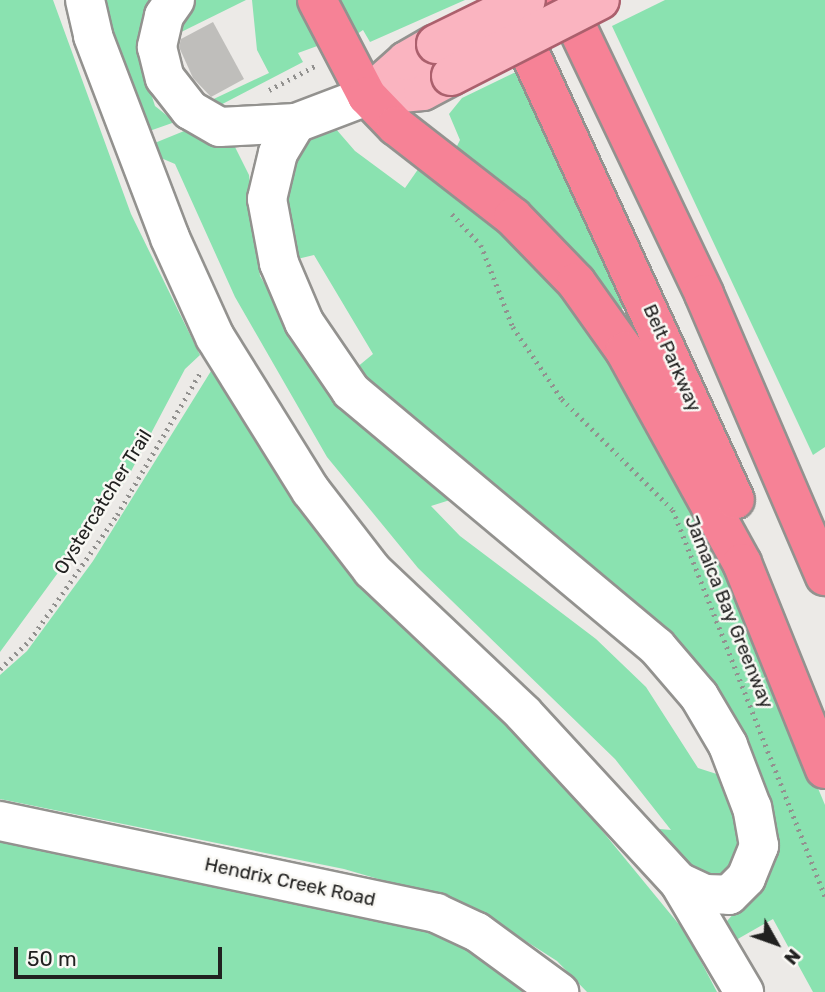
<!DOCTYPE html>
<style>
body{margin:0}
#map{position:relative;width:825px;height:992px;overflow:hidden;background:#eceae7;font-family:Rubik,sans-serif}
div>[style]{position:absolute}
.green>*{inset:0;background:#8ae2b0}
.building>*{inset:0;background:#bfbebb}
.path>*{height:4.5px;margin-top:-2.25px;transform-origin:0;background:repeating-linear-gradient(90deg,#92918f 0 2px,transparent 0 7px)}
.roads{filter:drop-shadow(2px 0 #93928f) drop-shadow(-2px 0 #93928f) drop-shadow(0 2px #93928f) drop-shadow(0 -2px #93928f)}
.minor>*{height:38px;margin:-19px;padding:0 19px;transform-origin:19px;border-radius:19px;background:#fff}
.major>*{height:38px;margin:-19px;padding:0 19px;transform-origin:19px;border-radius:19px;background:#fab4c0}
.highway>*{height:38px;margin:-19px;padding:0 19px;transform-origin:19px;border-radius:19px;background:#f68296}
.bridges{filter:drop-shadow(2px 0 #ab606d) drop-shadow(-2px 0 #ab606d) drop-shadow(0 2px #ab606d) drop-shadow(0 -2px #ab606d)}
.major-bridge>*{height:38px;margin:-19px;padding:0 19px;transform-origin:19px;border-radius:19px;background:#fab4c0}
span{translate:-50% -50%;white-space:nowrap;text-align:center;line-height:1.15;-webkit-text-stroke:5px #f9f8f4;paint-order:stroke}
.street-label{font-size:19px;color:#212120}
.north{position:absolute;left:741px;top:908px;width:70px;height:70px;-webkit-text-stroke:5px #f9f8f4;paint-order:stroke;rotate:130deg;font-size:19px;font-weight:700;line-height:28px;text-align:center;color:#212120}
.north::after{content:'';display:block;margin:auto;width:24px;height:32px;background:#212120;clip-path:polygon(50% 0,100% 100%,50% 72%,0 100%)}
.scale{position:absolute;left:14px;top:947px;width:208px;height:32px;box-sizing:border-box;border:4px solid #212120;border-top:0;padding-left:9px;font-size:21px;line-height:24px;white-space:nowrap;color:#212120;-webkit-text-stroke:5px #f9f8f4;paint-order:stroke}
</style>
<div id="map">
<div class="green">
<i style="clip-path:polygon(0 0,53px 0,131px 214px,200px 355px,185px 369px,128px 477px,0 652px)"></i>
<i style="clip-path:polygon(90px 0,158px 0,138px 53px,155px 106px,175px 122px,138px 135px)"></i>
<i style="clip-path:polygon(186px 0,246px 0,165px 40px)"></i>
<i style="clip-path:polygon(252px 0,302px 0,320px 45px,298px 53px,303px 62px,207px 112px,201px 105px,269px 73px,257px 50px)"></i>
<i style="clip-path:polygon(340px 0,465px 0,370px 42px,363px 30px,354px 36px)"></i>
<i style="clip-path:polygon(665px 0,825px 0,825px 447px,813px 455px,612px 26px)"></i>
<i style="clip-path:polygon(522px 69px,609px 259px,610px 274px,629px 304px,620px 310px,499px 183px,455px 150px,460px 140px,449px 114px,462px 98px)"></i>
<i style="clip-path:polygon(329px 121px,355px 151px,405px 188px,421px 165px,555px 270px,690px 483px,825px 805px,825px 992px,813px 992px,773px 919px,736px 940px,726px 935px,727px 921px,745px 901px,739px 745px,362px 386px,356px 368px,373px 354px,314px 255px,289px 261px,277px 208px,291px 146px)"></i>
<i style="clip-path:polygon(189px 129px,235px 147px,249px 175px,260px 276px,309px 358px,404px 460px,450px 500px,431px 506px,460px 536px,596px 639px,646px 687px,698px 768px,726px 777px,742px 834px,741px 858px,725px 874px,698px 877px,639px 827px,671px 830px,615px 759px,418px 568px,327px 457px,235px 297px,175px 164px,140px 149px)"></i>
<i style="clip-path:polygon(211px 371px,332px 553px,558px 777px,686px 933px,717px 992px,587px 992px,557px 961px,471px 906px,344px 869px,0 799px,0 675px,27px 651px,93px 561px)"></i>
<i style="clip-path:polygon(0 835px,390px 913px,479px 950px,543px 992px,0 992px)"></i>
</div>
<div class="building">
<i style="clip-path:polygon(213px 22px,244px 79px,211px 97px,193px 78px,179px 47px,181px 39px)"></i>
</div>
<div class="path">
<i style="left:269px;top:90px;width:52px;rotate:-27.6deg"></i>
<i style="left:452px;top:214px;width:42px;rotate:46.9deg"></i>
<i style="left:481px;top:245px;width:88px;rotate:68.7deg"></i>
<i style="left:513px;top:327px;width:87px;rotate:55.8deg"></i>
<i style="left:562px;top:399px;width:157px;rotate:45deg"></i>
<i style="left:673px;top:510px;width:415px;rotate:68.5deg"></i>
<i style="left:0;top:669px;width:42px;rotate:-44deg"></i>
<i style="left:30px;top:640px;width:152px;rotate:-55.2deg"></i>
<i style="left:117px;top:515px;width:164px;rotate:-59.7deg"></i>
</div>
<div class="roads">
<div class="minor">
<i style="left:85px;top:0;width:37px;rotate:77deg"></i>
<i style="left:93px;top:36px;width:216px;rotate:69.1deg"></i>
<i style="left:170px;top:238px;width:109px;rotate:65.6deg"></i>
<i style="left:215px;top:337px;width:181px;rotate:58.1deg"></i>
<i style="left:311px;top:491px;width:100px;rotate:52.3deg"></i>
<i style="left:372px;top:570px;width:208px;rotate:43.4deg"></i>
<i style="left:523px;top:713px;width:230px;rotate:47.3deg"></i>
<i style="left:679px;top:882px;width:29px;rotate:25deg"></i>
<i style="left:705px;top:894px;width:24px;rotate:2deg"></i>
<i style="left:729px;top:895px;width:24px;rotate:-45deg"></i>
<i style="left:746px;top:878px;width:35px;rotate:-68deg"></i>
<i style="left:759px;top:846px;width:39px;rotate:-100deg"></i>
<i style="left:752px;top:808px;width:67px;rotate:-110.9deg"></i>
<i style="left:728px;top:745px;width:57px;rotate:-120.6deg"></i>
<i style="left:699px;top:696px;width:65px;rotate:-130.6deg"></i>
<i style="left:657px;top:647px;width:399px;rotate:-140.1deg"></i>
<i style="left:351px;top:391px;width:83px;rotate:-124.3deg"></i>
<i style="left:304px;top:322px;width:64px;rotate:-113deg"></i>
<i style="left:279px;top:263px;width:65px;rotate:-100.6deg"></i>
<i style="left:267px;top:199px;width:47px;rotate:-76.6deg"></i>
<i style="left:278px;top:153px;width:35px;rotate:-59deg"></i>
<i style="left:175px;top:0;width:19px;rotate:125deg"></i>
<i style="left:164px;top:16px;width:32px;rotate:103deg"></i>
<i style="left:157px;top:47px;width:32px;rotate:76deg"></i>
<i style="left:165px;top:78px;width:41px;rotate:52deg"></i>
<i style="left:190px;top:110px;width:34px;rotate:30deg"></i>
<i style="left:220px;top:127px;width:76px;rotate:-3deg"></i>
<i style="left:296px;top:123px;width:76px;rotate:-20.8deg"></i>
<i style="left:0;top:821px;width:446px;rotate:11.9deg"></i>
<i style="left:436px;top:913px;width:45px;rotate:24.9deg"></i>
<i style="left:477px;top:932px;width:102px;rotate:36.2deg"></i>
<i style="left:679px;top:882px;width:128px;rotate:59.4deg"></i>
</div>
<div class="major">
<i style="left:367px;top:96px;width:56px;rotate:-5.1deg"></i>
<i style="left:423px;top:91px;width:32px;rotate:-28deg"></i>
<i style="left:367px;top:96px;width:52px;rotate:-41.9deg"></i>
<i style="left:406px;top:61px;width:34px;rotate:-30deg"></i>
</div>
<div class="highway">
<i style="left:317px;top:0;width:108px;rotate:62.5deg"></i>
<i style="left:367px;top:96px;width:42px;rotate:46deg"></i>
<i style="left:396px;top:126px;width:148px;rotate:37.9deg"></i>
<i style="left:513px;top:217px;width:91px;rotate:45.9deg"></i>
<i style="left:576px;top:282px;width:85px;rotate:54.6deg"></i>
<i style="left:625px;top:351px;width:242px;rotate:61.1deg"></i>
<i style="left:742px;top:563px;width:222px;rotate:68.1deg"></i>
<i style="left:564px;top:0;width:326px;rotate:64.5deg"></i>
<i style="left:704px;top:294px;width:307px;rotate:66.8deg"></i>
<i style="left:509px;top:8px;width:541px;rotate:65.33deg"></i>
</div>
</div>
<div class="bridges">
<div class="major-bridge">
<i style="left:436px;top:44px;width:100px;rotate:-26.1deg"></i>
<i style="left:451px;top:76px;width:167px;rotate:-27deg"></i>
</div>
</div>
<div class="street-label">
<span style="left:672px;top:358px;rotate:66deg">Belt Parkway</span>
<span style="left:103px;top:502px;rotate:-58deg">Oystercatcher Trail</span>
<span style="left:729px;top:612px;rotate:68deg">Jamaica Bay Greenway</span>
<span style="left:290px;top:882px;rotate:12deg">Hendrix Creek Road</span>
</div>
<div class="north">N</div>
<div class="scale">50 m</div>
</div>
